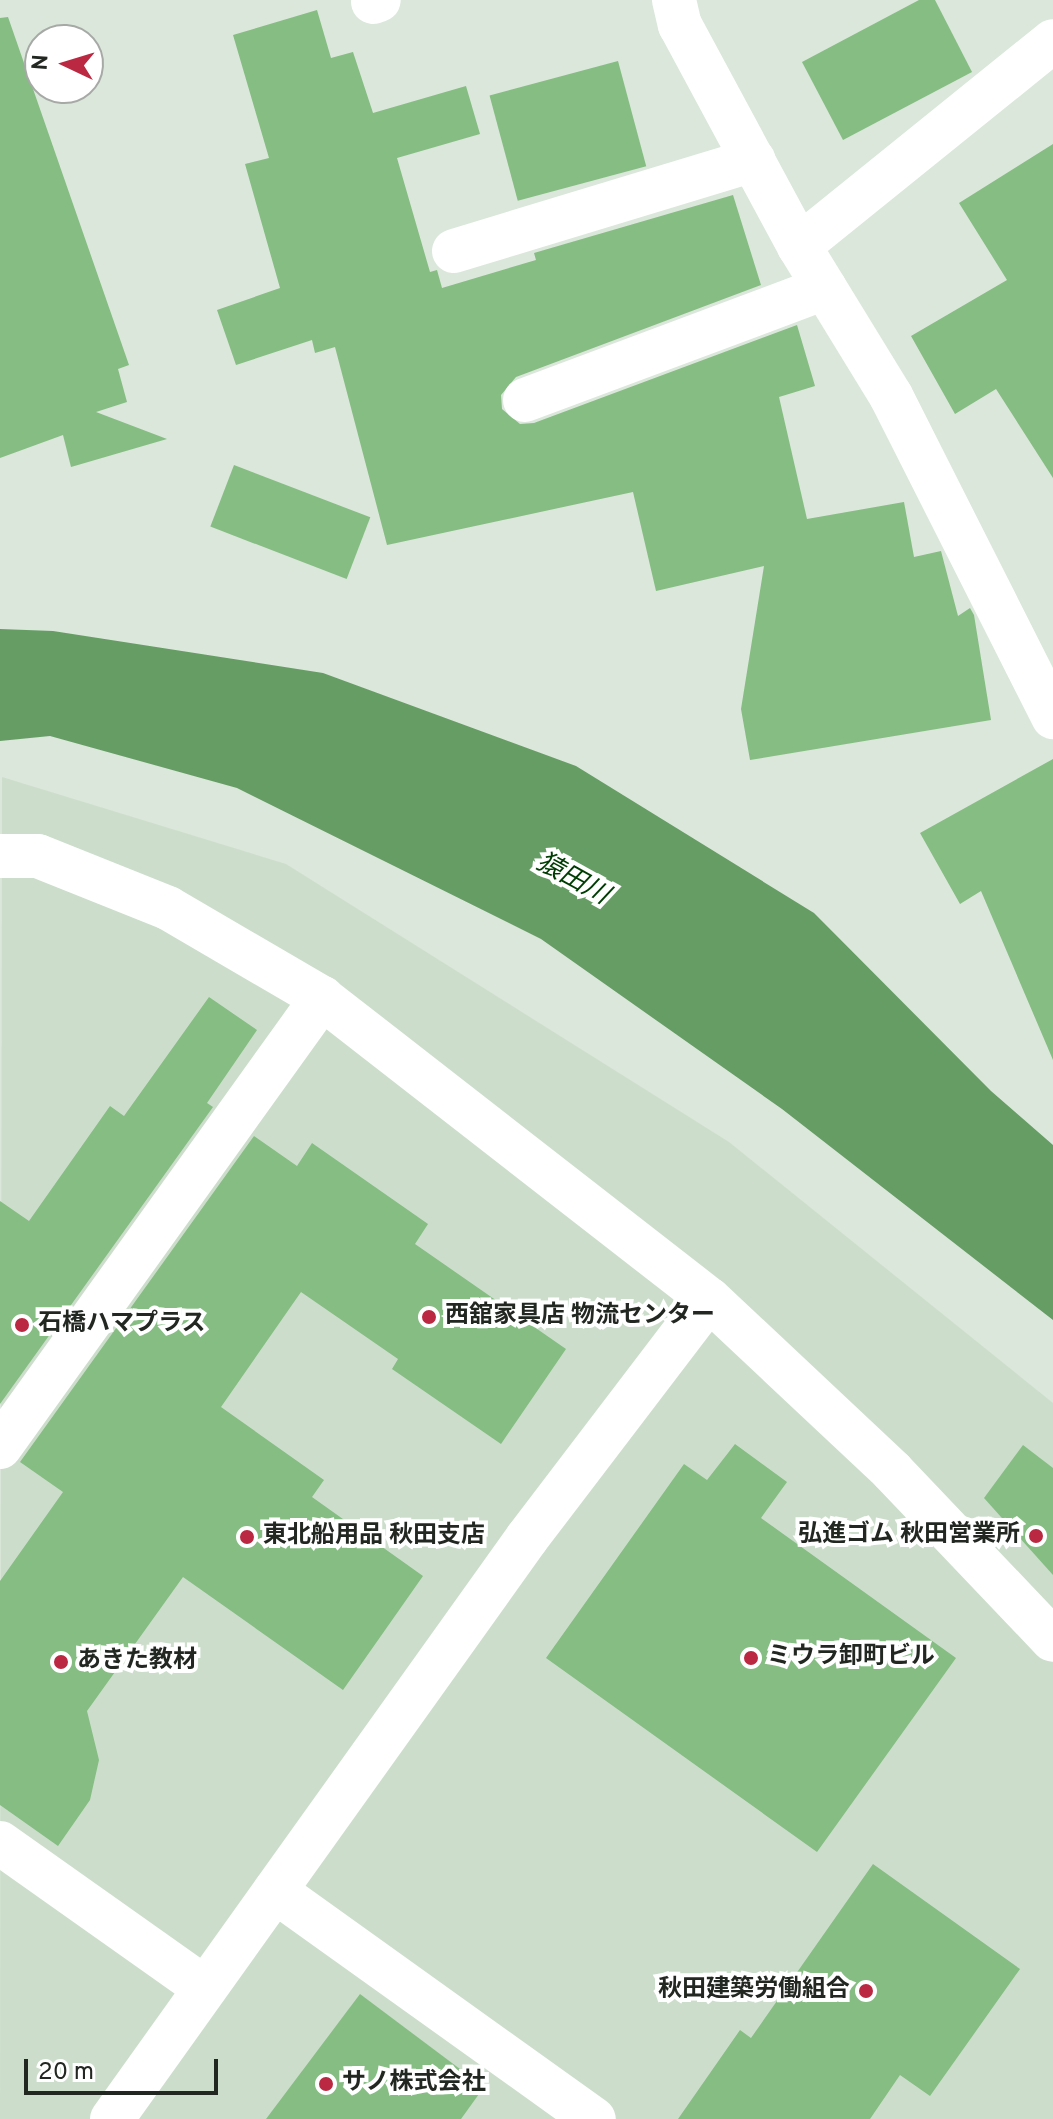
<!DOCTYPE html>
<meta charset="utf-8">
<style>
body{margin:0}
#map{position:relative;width:1053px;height:2119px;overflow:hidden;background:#dae7da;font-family:Overpass,"Noto Sans JP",sans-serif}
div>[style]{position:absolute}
.built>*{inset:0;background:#ccdecb}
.water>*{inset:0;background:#669d65}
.building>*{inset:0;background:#85bd83;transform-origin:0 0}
.minor>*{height:44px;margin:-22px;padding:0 22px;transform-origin:22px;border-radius:22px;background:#fff}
.dots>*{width:22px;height:22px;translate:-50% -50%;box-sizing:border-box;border:4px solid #fff;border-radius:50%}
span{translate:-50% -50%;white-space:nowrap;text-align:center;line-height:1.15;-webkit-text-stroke:8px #fff;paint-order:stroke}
.poi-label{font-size:24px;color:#222722;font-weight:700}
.left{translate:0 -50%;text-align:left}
.right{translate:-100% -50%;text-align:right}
.water-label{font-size:26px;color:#003d03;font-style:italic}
.north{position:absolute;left:24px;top:24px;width:80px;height:80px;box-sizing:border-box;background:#fff;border:2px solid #a7a9a7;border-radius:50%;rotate:274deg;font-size:22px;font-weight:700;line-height:32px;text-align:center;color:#222722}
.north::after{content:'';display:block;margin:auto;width:28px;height:36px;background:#ba2941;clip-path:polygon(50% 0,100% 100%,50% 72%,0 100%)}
.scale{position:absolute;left:24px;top:2059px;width:194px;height:36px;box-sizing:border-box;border:4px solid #222722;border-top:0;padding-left:10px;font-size:24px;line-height:28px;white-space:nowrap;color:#222722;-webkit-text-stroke:6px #fff;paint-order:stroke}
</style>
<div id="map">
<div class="built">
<i style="clip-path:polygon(2px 777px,286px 864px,729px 1142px,1053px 1403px,1053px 2119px,0 2119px)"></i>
</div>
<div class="water">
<i style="clip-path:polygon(0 629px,53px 631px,323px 673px,576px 766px,814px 913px,991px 1091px,1053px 1145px,1053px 1320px,782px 1109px,541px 939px,237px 788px,50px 736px,0 741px)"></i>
</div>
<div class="building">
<i style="clip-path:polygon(919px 0,935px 0,972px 72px,843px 140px,802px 62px)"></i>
<i style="clip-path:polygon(317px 10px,331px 58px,353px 52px,373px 113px,466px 86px,480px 134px,397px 158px,430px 272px,437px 270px,442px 288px,536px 260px,534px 253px,733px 195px,761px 285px,516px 377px,501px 395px,502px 409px,520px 424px,534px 423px,797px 325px,815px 386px,779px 397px,807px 519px,904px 502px,914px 557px,941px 551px,958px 616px,970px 608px,974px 615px,991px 720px,750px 760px,741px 709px,764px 566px,656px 591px,633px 492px,387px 545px,335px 347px,315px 353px,312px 340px,236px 365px,217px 310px,280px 288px,245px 164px,269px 158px,233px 35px)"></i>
<i style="clip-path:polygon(8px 17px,129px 365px,118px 369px,127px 402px,96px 412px,167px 439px,71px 467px,63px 435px,0 458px,0 18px)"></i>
<i style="left:618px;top:61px;width:109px;height:133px;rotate:75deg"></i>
<i style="clip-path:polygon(1053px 144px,1053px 478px,996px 389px,955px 414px,911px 336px,1007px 280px,959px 203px)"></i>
<i style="left:234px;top:465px;width:146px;height:66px;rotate:21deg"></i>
<i style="clip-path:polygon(1053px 759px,1053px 1060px,981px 891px,960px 904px,920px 833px)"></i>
<i style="clip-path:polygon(209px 997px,257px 1030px,207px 1103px,213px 1107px,0 1404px,0 1201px,29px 1221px,110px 1106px,124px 1116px)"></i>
<i style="clip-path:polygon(254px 1136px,297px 1166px,312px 1143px,428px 1224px,415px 1244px,566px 1349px,501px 1444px,392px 1369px,398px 1359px,301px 1292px,221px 1407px,324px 1480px,312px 1497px,423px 1576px,343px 1690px,183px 1577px,87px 1711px,99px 1760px,90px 1800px,58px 1846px,0 1805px,0 1581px,63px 1492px,20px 1462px)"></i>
<i style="clip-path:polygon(735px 1444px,787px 1482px,761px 1518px,956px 1658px,817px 1852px,546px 1658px,684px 1464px,707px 1480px)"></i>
<i style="clip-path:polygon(1023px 1445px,1053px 1468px,1053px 1575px,984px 1498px)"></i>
<i style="clip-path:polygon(873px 1864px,1020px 1969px,930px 2096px,900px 2075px,870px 2119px,678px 2119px,740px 2030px,751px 2038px)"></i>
<i style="clip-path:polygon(360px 1994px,484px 2087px,461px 2119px,266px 2119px)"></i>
</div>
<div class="minor">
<i style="left:674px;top:0;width:26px;rotate:77deg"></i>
<i style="left:680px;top:25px;width:251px;rotate:61.7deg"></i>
<i style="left:799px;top:246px;width:176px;rotate:58.5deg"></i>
<i style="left:891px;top:396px;width:360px;rotate:63.2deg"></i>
<i style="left:373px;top:2px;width:6px;rotate:-18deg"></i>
<i style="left:799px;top:246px;width:326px;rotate:-38.9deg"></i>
<i style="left:454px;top:251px;width:313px;rotate:-16.9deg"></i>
<i style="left:525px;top:400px;width:320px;rotate:-20.5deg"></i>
<i style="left:0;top:856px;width:38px"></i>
<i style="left:38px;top:856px;width:140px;rotate:21.8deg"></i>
<i style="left:168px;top:908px;width:178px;rotate:30.3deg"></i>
<i style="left:322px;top:998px;width:490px;rotate:37.9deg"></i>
<i style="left:709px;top:1299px;width:251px;rotate:43.2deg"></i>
<i style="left:892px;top:1471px;width:233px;rotate:46.4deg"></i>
<i style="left:0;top:1447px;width:553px;rotate:-54.35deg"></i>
<i style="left:0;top:1843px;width:251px;rotate:35.3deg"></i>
<i style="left:275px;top:1891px;width:392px;rotate:35.6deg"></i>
<i style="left:112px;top:2119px;width:714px;rotate:-54.46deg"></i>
<i style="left:527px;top:1538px;width:300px;rotate:-52.7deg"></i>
</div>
<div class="dots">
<i style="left:429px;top:1317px;background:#ba2941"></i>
<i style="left:22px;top:1325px;background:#ba2941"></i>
<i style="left:1036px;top:1536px;background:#ba2941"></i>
<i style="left:247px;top:1537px;background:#ba2941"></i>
<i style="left:751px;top:1658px;background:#ba2941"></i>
<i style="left:61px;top:1662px;background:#ba2941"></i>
<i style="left:866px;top:1991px;background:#ba2941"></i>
<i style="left:326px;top:2084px;background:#ba2941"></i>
</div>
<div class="poi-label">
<span class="left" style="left:445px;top:1317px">西舘家具店 物流センター</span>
<span class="left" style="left:38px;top:1325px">石橋ハマプラス</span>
<span class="right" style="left:1020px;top:1536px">弘進ゴム 秋田営業所</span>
<span class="left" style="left:263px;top:1537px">東北船用品 秋田支店</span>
<span class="left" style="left:767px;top:1658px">ミウラ卸町ビル</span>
<span class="left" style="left:77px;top:1662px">あきた教材</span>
<span class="right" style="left:850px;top:1991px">秋田建築労働組合</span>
<span class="left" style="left:342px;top:2084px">サノ株式会社</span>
</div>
<div class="water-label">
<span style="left:572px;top:880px;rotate:29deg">猿田川</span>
</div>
<div class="north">N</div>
<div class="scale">20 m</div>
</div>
